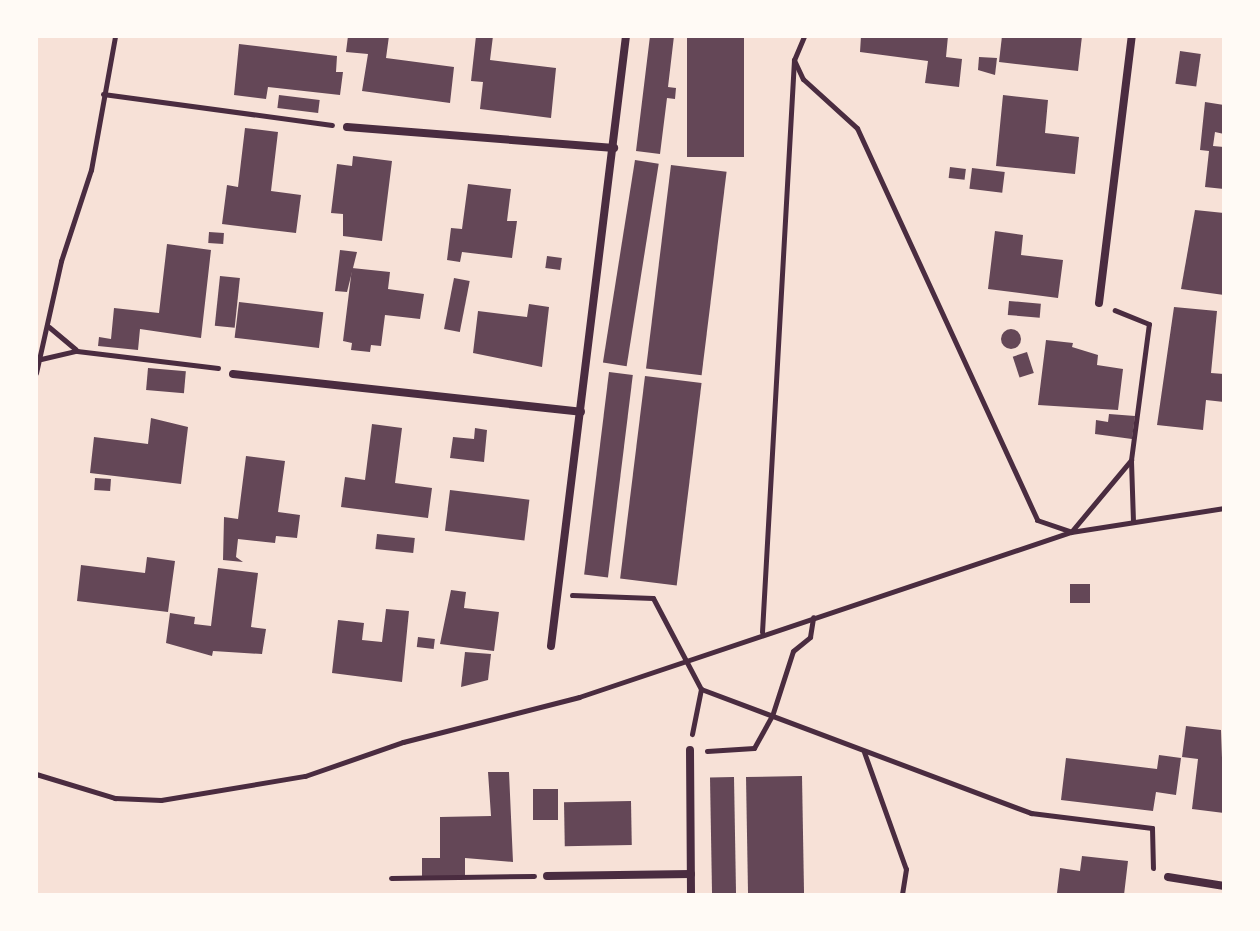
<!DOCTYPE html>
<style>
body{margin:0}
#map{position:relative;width:1260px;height:931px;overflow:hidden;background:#f7e1d7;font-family:"Source Serif 4",serif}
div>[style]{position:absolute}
.building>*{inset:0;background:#644757;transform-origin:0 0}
.round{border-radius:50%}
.path>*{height:5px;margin:-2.5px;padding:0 2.5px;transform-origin:2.5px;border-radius:2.5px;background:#4a2c40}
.minor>*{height:8px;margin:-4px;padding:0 4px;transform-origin:4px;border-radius:4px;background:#4a2c40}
span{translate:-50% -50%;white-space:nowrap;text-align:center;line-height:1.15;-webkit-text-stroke:8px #fffaf5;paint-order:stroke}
.frame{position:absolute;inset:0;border:38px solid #fffaf5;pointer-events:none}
</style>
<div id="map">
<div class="building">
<i style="clip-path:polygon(348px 36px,389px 36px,386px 58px,454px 67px,450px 103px,362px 91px,368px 54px,346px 52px)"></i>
<i style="clip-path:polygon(476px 36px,493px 36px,490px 60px,556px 68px,551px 118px,480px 109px,483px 82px,471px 81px)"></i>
<i style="clip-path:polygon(650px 36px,674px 36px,668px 87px,676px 88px,675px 99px,667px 98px,660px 154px,636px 151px)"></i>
<i style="left:687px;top:36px;width:57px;height:121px"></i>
<i style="clip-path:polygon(861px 36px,948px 36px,946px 57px,962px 59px,959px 87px,925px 83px,928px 61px,860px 52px)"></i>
<i style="clip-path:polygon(1002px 36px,1082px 36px,1078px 71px,999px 62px)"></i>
<i style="clip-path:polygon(239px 44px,337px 56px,336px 72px,343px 72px,340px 95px,268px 87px,266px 99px,234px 95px)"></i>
<i style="left:1180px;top:51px;width:21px;height:33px;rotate:8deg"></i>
<i style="clip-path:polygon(979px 57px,997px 58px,995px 75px,978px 70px)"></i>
<i style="left:279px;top:95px;width:41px;height:13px;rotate:7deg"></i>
<i style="clip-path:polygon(1003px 95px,1048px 100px,1045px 133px,1079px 137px,1075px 174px,996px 166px)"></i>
<i style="clip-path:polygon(1205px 102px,1224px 105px,1224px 134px,1215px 132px,1213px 146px,1224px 147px,1224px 189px,1205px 187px,1209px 151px,1200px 150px)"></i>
<i style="clip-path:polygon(245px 128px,278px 132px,271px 191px,301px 195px,296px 233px,222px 224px,227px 185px,238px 187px)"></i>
<i style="clip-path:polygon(353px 156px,392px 161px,382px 241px,343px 236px,343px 214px,331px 213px,337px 164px,352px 166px)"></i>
<i style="left:635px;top:160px;width:24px;height:205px;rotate:9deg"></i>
<i style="left:671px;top:165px;width:56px;height:205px;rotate:7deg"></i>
<i style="left:950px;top:167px;width:16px;height:11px;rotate:7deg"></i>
<i style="left:972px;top:168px;width:33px;height:21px;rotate:7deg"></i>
<i style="clip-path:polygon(468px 184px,511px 189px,507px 221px,517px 221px,512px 258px,462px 252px,460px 262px,447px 260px,451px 228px,462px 229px)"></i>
<i style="clip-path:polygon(1195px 210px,1224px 213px,1224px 295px,1181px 289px)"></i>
<i style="clip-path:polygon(995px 231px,1023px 235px,1021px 255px,1063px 260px,1058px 298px,988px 289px)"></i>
<i style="left:209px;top:232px;width:15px;height:11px;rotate:4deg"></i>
<i style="clip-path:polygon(167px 244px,211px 250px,201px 338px,140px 329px,138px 350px,98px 346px,99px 337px,111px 339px,114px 308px,159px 313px)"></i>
<i style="clip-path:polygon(340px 250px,357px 252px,347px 292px,335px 291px)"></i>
<i style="left:547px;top:256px;width:15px;height:12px;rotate:8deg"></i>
<i style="clip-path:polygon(352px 268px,390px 272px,388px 289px,424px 294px,420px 319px,385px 315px,381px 346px,371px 345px,370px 352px,351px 350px,352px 343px,343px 341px)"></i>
<i style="left:220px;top:276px;width:20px;height:50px;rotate:6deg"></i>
<i style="left:454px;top:278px;width:16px;height:52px;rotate:11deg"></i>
<i style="left:1009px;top:301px;width:32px;height:14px;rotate:5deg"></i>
<i style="left:239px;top:302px;width:85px;height:36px;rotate:7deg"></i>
<i style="clip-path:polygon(529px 304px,549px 307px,542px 367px,473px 353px,478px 311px,527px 317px)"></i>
<i style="clip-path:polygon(1174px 307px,1217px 311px,1211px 373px,1224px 374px,1224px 402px,1206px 400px,1203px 430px,1157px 425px)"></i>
<i class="round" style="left:1001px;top:329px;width:20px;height:20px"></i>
<i style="clip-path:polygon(1046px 340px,1073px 343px,1072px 347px,1098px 355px,1097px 365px,1123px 369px,1118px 410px,1038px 405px)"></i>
<i style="left:1027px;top:352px;width:22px;height:15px;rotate:72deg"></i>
<i style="left:148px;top:368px;width:38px;height:22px;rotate:5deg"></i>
<i style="left:609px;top:372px;width:24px;height:204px;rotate:7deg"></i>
<i style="left:645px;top:376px;width:57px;height:204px;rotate:7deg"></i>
<i style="clip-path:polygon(1109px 414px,1135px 416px,1132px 439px,1095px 434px,1096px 420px,1108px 422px)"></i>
<i style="clip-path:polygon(151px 418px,188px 427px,181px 484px,90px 473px,94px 437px,148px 444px)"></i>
<i style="clip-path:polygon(372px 424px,402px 428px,395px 483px,432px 488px,428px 518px,341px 507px,345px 477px,365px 480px)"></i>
<i style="clip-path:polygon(475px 428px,487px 430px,484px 462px,450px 458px,453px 437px,474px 439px)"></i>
<i style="clip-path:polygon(246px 456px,285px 461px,278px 512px,300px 515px,297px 538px,276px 536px,275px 543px,238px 539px,236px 557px,243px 562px,223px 560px,224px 517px,238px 519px)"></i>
<i style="left:95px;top:478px;width:16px;height:12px;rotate:4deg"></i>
<i style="left:450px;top:490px;width:80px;height:41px;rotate:7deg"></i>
<i style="left:377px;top:534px;width:38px;height:15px;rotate:6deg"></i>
<i style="clip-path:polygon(147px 557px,175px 561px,168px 612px,77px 601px,81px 565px,145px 573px)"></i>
<i style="clip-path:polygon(218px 568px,258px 573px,251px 627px,266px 629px,262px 654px,213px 651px,212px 656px,166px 643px,170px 613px,195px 617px,194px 624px,211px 626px)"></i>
<i style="left:1070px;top:584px;width:20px;height:19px"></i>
<i style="clip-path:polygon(451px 590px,466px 592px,464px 608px,499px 612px,494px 651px,440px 644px)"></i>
<i style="clip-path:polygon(386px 609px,409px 611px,402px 682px,332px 673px,338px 620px,364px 623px,362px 640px,382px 642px)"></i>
<i style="left:418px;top:637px;width:17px;height:10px;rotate:7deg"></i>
<i style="clip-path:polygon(465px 652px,491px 654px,488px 680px,461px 687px)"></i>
<i style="clip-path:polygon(1186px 726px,1221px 730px,1224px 813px,1192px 809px,1198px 759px,1182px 757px)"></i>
<i style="clip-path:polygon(1159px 755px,1181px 758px,1176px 795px,1156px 792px,1153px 811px,1061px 800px,1066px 758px,1157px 769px)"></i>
<i style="clip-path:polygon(488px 772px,509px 772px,513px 862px,465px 858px,465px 877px,422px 877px,422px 858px,440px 858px,440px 817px,491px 816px)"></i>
<i style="left:802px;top:776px;width:119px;height:56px;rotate:89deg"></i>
<i style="left:734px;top:777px;width:118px;height:24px;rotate:89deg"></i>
<i style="left:533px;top:789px;width:25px;height:31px"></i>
<i style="left:631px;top:801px;width:44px;height:67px;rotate:89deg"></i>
<i style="clip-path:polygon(1082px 856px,1128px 861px,1124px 895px,1057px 893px,1060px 868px,1080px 871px)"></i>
</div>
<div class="path">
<i style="left:794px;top:60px;width:21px;rotate:65deg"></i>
<i style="left:803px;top:79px;width:73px;rotate:42.2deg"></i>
<i style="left:857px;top:128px;width:431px;rotate:65.3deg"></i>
<i style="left:1037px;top:520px;width:36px;rotate:19deg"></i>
<i style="left:1071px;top:532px;width:94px;rotate:-50.2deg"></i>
<i style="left:1131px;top:460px;width:137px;rotate:-82.5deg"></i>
<i style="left:1149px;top:324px;width:37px;rotate:-158deg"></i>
<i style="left:103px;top:94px;width:231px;rotate:7.7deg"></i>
<i style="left:49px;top:327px;width:35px;rotate:40deg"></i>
<i style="left:41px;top:359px;width:37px;rotate:-13deg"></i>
<i style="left:77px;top:351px;width:142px;rotate:6.9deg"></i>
<i style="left:36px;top:373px;width:115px;rotate:-77.4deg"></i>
<i style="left:61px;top:261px;width:96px;rotate:-71.8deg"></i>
<i style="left:91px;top:170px;width:136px;rotate:-79.8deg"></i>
<i style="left:1131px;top:461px;width:61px;rotate:88.1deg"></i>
<i style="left:572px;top:595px;width:81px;rotate:2.1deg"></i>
<i style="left:653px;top:598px;width:103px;rotate:62.2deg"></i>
<i style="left:701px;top:689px;width:46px;rotate:101.3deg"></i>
<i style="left:762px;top:632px;width:573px;rotate:-86.8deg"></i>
<i style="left:794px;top:60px;width:26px;rotate:-67deg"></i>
<i style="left:701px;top:689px;width:353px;rotate:20.6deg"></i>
<i style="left:1031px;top:813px;width:122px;rotate:7.1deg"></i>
<i style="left:1152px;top:828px;width:40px;rotate:88.6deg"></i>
<i style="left:707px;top:751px;width:47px;rotate:-3.7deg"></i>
<i style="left:754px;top:748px;width:37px;rotate:-61deg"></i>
<i style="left:772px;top:716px;width:68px;rotate:-72.1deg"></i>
<i style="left:793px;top:651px;width:22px;rotate:-39deg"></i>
<i style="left:810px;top:637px;width:20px;rotate:-81deg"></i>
<i style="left:864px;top:752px;width:124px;rotate:70.3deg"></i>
<i style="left:906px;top:869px;width:26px;rotate:99deg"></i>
<i style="left:36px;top:774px;width:83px;rotate:16.9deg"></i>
<i style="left:115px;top:798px;width:46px;rotate:2.5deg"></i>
<i style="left:161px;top:800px;width:146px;rotate:-9.5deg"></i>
<i style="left:305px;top:776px;width:104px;rotate:-19.1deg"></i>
<i style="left:403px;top:742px;width:182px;rotate:-14.3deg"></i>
<i style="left:579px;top:697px;width:519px;rotate:-18.54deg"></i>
<i style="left:1071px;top:532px;width:155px;rotate:-8.9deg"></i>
<i style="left:391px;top:878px;width:143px;rotate:-0.8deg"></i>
</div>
<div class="minor">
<i style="left:347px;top:127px;width:268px;rotate:4.5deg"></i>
<i style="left:1099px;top:303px;width:269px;rotate:-83deg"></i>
<i style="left:233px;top:374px;width:350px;rotate:6.2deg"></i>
<i style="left:551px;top:646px;width:615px;rotate:-82.99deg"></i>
<i style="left:690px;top:750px;width:145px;rotate:89.6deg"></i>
<i style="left:547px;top:876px;width:144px;rotate:-0.8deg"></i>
<i style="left:1168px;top:877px;width:57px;rotate:9.1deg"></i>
</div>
<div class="frame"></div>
</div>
